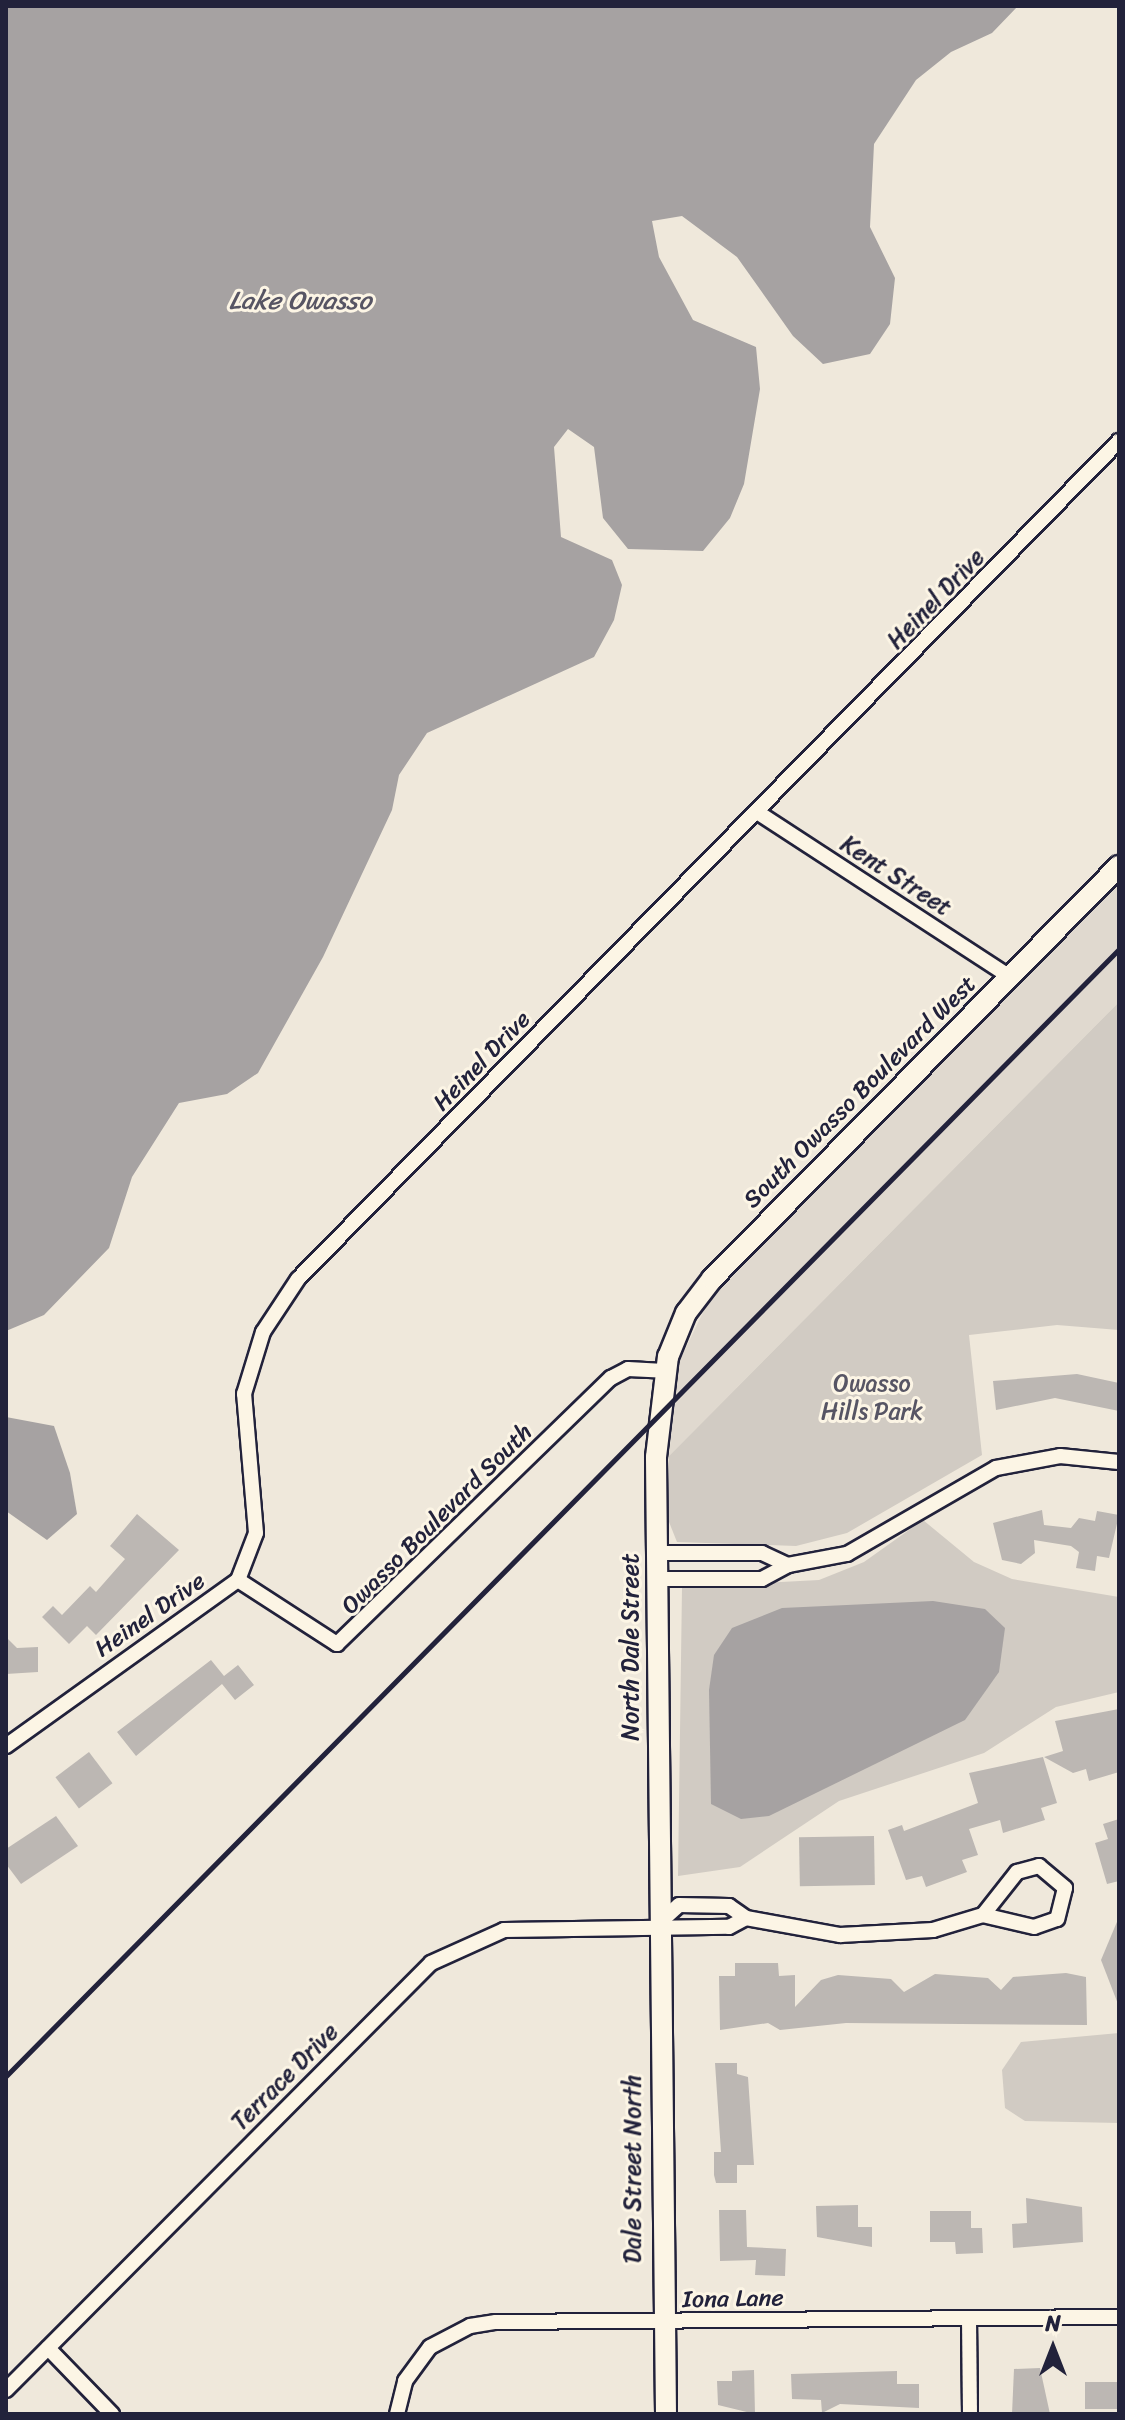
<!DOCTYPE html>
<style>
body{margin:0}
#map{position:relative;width:1125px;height:2420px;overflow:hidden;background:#efe8db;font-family:Sriracha,sans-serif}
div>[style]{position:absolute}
.built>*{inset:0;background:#e0d9cf}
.green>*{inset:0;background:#d1cbc3}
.water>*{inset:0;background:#a6a2a2}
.building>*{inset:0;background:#bcb7b3;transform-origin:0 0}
.roads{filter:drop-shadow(2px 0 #22223b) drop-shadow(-2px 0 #22223b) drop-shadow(0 2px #22223b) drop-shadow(0 -2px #22223b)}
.street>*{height:14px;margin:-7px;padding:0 7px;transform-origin:7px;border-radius:7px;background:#fcf5e5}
.secondary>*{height:20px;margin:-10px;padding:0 10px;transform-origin:10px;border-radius:10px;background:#fcf5e5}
.rail>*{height:5px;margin:-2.5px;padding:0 2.5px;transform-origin:2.5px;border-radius:2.5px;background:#22223b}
span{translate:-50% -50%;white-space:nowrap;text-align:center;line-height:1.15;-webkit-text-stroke:6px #fcf5e5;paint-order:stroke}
.street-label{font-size:24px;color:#22223b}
.park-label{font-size:24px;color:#575564}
.water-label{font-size:26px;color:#575564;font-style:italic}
.frame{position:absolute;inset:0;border:8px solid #22223b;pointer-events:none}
.north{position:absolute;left:1013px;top:2308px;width:80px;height:80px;-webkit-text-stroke:6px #fcf5e5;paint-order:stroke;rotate:0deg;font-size:22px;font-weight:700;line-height:32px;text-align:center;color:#22223b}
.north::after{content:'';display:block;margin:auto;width:28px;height:36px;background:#22223b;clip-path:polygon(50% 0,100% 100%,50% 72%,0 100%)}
</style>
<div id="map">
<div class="built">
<i style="clip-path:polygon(1119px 883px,1119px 1002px,669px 1456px,678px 1364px,709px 1300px)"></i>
</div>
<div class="green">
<i style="clip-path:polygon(1119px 1002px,1119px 1330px,1057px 1325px,969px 1335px,982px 1455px,847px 1533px,796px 1546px,677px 1542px,669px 1522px,669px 1456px)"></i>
<i style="clip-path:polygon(923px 1520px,974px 1562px,1012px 1579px,1119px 1597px,1119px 1692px,1056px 1707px,984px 1753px,839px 1801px,740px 1867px,678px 1876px,682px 1587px,819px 1580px,864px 1562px)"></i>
<i style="clip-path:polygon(1119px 2033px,1119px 2123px,1025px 2121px,1005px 2108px,1002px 2070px,1021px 2042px)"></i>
</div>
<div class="water">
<i style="clip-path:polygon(6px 6px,1018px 6px,992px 33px,951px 52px,916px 80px,874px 144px,870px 227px,895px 278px,890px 324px,870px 354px,823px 364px,793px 336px,737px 257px,682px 216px,652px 221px,659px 257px,693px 320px,756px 347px,760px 389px,744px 484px,730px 518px,703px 551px,628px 549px,603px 518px,594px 447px,568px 429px,554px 447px,561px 537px,612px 560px,622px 585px,614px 620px,594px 657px,427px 733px,399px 775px,392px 810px,323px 957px,258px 1073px,227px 1094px,179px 1103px,132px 1177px,109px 1248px,44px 1315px,6px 1331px)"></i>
<i style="clip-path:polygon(6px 1417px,54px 1426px,70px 1473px,77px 1514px,47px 1540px,6px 1511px)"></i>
<i style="clip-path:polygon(933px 1601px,985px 1609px,1005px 1628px,999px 1672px,965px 1720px,769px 1816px,741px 1819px,711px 1804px,709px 1690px,714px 1655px,732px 1628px,782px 1608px)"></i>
</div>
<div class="building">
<i style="clip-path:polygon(1077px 1374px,1119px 1383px,1119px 1411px,1055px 1398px,996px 1410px,993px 1381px)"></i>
<i style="clip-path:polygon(1042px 1510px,1044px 1525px,1071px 1528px,1079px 1518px,1095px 1521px,1097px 1511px,1119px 1515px,1109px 1558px,1097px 1556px,1095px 1571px,1076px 1568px,1079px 1552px,1071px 1546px,1034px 1540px,1035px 1553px,1021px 1564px,1002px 1560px,993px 1523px)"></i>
<i style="clip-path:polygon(137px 1514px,179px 1550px,96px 1635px,87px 1626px,69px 1644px,42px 1617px,53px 1606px,62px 1615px,90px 1586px,96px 1592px,125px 1559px,110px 1546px)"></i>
<i style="clip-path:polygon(6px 1637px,17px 1648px,38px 1647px,38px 1672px,6px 1674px)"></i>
<i style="clip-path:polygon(211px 1660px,224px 1676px,238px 1665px,254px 1685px,235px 1700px,222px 1684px,136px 1756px,117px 1732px)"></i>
<i style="clip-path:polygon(1119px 1709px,1119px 1772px,1089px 1781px,1086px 1769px,1073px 1773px,1044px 1757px,1063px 1751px,1055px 1721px)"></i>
<i style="left:89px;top:1752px;width:39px;height:42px;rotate:53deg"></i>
<i style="clip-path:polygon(1043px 1757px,1057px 1803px,1041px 1808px,1045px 1820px,1003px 1833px,1000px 1820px,969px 1829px,978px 1855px,962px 1860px,967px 1872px,926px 1887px,922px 1876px,906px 1880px,888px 1830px,902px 1825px,904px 1831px,978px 1803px,969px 1773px)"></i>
<i style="clip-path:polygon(56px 1816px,78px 1846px,21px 1884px,6px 1864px,6px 1849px)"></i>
<i style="clip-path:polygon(1119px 1819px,1119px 1881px,1107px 1884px,1095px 1843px,1108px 1839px,1103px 1824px)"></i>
<i style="left:874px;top:1836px;width:49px;height:75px;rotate:89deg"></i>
<i style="clip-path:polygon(1119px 1917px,1119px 2004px,1118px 2004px,1101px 1960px)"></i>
<i style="clip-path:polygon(735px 1963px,778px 1963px,779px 1976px,795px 1975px,795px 2007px,821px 1980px,838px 1975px,891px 1979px,904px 1992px,935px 1974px,988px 1978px,1001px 1990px,1013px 1977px,1066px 1973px,1086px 1977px,1087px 2025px,846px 2023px,780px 2030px,768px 2023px,720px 2030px,719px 1976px,735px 1976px)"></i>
<i style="clip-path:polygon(715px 2063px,737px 2063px,737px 2074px,748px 2077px,754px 2165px,737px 2165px,737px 2183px,716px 2183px,714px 2175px,714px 2152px,721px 2152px)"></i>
<i style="clip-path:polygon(1026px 2198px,1082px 2207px,1083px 2242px,1013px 2248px,1012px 2224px,1027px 2223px)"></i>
<i style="clip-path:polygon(858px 2205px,858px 2227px,872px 2227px,872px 2247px,817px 2237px,816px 2206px)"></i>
<i style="clip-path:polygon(719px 2210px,746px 2210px,747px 2247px,786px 2249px,785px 2276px,755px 2275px,756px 2260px,720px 2261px)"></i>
<i style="clip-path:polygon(930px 2211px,971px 2211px,971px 2228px,982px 2228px,983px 2253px,956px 2254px,955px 2242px,930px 2242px)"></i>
<i style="clip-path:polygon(1040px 2368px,1050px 2414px,1012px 2414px,1014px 2369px)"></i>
<i style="clip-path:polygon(754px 2370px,755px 2414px,718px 2405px,717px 2381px,732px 2381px,732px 2371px)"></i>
<i style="clip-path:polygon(897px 2371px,897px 2384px,919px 2384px,919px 2408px,840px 2404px,822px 2413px,821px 2400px,792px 2399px,791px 2374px)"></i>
<i style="left:1085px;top:2382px;width:34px;height:27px"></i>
</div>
<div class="roads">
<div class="street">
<i style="left:757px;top:812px;width:302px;rotate:33.1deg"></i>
<i style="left:656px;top:1553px;width:106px"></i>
<i style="left:762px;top:1553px;width:29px;rotate:25deg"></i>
<i style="left:656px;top:1579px;width:106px"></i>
<i style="left:762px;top:1579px;width:30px;rotate:-28deg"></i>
<i style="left:788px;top:1565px;width:60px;rotate:-10.6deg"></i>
<i style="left:847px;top:1554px;width:172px;rotate:-30deg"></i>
<i style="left:996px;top:1468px;width:65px;rotate:-10.6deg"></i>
<i style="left:1060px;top:1456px;width:59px;rotate:5.8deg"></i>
<i style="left:238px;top:1580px;width:118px;rotate:32.9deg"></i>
<i style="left:337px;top:1644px;width:382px;rotate:-44.2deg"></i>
<i style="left:611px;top:1378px;width:19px;rotate:-28deg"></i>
<i style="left:628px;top:1369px;width:36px;rotate:3deg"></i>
<i style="left:6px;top:1746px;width:285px;rotate:-35.6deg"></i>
<i style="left:238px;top:1580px;width:50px;rotate:-69deg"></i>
<i style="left:256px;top:1533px;width:140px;rotate:-94.9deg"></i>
<i style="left:244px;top:1394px;width:65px;rotate:-73deg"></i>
<i style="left:263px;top:1332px;width:64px;rotate:-56.6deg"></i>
<i style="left:298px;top:1279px;width:1173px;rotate:-45.59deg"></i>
<i style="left:1039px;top:1866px;width:34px;rotate:40deg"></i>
<i style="left:1065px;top:1888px;width:32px;rotate:104deg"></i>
<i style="left:1057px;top:1919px;width:24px;rotate:161deg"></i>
<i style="left:1034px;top:1927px;width:52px;rotate:-166.8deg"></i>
<i style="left:983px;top:1915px;width:55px;rotate:-51.7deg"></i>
<i style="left:1017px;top:1872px;width:23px;rotate:-15deg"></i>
<i style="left:658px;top:1924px;width:28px;rotate:-42deg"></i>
<i style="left:679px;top:1905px;width:50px;rotate:1.1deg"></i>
<i style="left:729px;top:1906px;width:21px;rotate:35deg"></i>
<i style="left:746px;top:1918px;width:96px;rotate:10.3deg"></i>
<i style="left:840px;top:1935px;width:93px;rotate:-3.1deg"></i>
<i style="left:933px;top:1930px;width:52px;rotate:-16.7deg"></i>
<i style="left:969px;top:2318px;width:96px;rotate:89.4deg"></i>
<i style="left:48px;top:2348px;width:92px;rotate:45.9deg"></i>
<i style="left:6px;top:2390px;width:602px;rotate:-45.13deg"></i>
<i style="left:431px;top:1963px;width:80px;rotate:-24.3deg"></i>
<i style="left:504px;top:1930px;width:225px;rotate:-0.8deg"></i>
<i style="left:729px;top:1927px;width:19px;rotate:-28deg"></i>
<i style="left:397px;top:2414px;width:34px;rotate:-76deg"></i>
<i style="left:405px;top:2381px;width:42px;rotate:-53.7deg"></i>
<i style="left:430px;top:2347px;width:45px;rotate:-27.7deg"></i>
<i style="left:470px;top:2326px;width:26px;rotate:-9deg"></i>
<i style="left:496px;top:2322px;width:623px;rotate:-0.46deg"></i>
</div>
<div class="secondary">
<i style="left:666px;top:2414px;width:957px;rotate:-90.6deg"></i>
<i style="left:656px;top:1457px;width:101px;rotate:-83.2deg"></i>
<i style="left:668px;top:1357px;width:48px;rotate:-67.8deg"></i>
<i style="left:686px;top:1313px;width:43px;rotate:-52.6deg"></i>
<i style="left:712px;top:1279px;width:580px;rotate:-45.42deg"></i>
</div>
</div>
<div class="rail">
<i style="left:6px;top:2076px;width:1584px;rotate:-45.36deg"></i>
</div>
<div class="street-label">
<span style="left:936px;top:599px;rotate:-46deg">Heinel Drive</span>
<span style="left:896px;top:876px;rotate:33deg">Kent Street</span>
<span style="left:482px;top:1061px;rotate:-46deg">Heinel Drive</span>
<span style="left:860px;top:1092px;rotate:-45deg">South Owasso Boulevard West</span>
<span style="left:437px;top:1519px;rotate:-45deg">Owasso Boulevard South</span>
<span style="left:150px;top:1615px;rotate:-35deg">Heinel Drive</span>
<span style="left:631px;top:1647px;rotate:-90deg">North Dale Street</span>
<span style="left:285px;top:2077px;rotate:-45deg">Terrace Drive</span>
<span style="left:633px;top:2169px;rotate:-90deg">Dale Street North</span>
<span style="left:733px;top:2299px;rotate:-1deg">Iona Lane</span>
</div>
<div class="park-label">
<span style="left:872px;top:1398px">Owasso<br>Hills Park</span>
</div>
<div class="water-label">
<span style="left:300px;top:301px">Lake Owasso</span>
</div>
<div class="frame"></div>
<div class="north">N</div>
</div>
